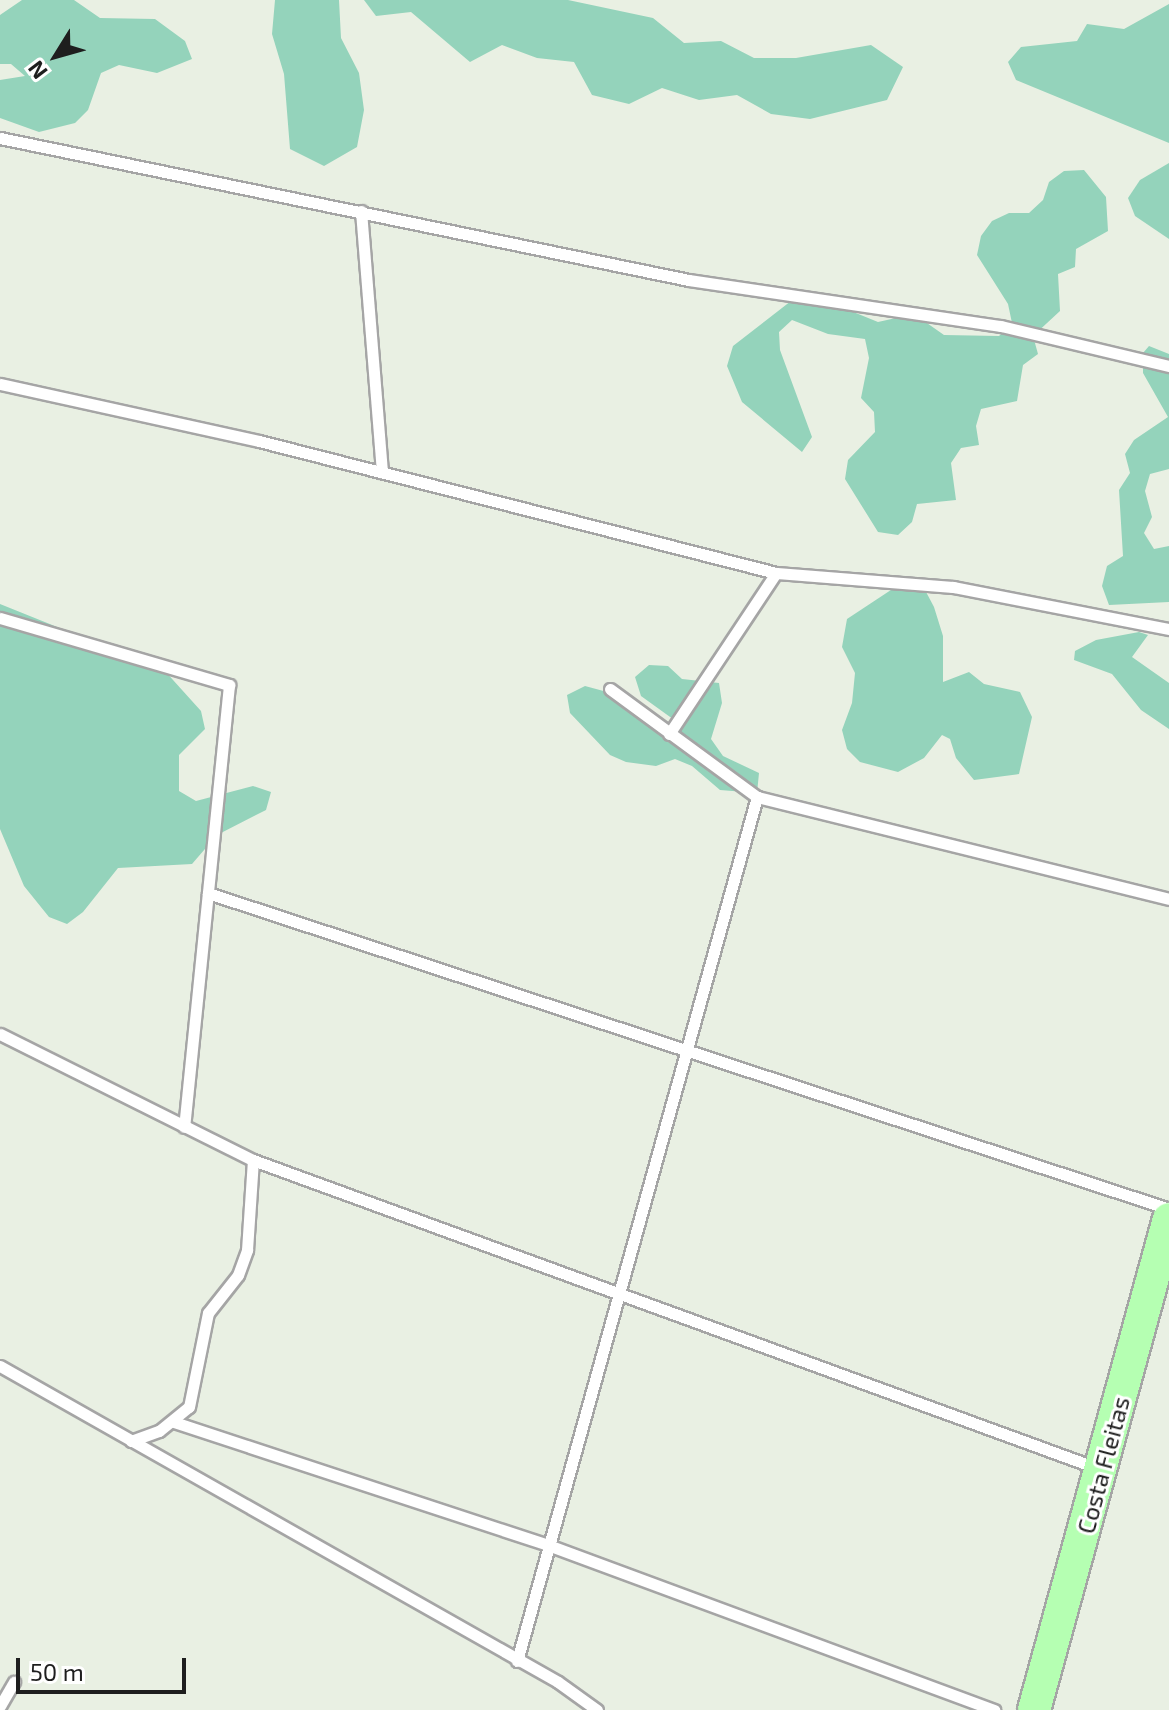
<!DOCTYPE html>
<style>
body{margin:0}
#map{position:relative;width:1169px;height:1710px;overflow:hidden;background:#e9f0e3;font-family:"Exo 2",sans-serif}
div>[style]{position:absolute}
.forest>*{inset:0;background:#94d3bb}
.roads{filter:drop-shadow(2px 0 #a5a5a5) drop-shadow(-2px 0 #a5a5a5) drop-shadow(0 2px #a5a5a5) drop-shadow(0 -2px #a5a5a5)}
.lane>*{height:11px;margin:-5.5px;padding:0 5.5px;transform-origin:5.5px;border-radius:5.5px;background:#fff}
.secondary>*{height:32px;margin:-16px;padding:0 16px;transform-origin:16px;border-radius:16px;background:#b5ffb2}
span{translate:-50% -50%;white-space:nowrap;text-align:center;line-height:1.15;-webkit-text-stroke:6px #fff;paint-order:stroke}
.street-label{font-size:24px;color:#1e1e1e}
.north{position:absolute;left:16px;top:16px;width:80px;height:80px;-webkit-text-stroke:6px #fff;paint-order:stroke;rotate:233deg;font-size:22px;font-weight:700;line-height:32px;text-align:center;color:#1e1e1e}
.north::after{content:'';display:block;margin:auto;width:28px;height:36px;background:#1e1e1e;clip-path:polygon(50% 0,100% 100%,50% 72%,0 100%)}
.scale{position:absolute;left:16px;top:1658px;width:170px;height:36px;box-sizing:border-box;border:4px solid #1e1e1e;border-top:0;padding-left:10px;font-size:24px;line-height:28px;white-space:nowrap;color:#1e1e1e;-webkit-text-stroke:6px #fff;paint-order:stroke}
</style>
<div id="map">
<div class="forest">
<i style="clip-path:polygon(22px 0,74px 0,100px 18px,155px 19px,185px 41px,192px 59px,157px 73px,119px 65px,101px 73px,88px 110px,75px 123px,39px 132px,0 118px,0 80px,25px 76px,11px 64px,0 64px,0 15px)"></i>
<i style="clip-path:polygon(275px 0,339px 0,341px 38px,359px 73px,364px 110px,357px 147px,324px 166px,290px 149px,284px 74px,272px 34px)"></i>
<i style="clip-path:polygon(364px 0,568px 0,653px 18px,684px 43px,721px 41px,754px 58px,796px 58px,871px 45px,903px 67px,887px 100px,810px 119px,771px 114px,737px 95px,699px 100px,662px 88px,629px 104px,592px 95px,574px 62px,537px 58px,502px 45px,470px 62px,411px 12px,376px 16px)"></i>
<i style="clip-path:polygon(1169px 4px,1169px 143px,1016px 80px,1008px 62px,1021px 47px,1077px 41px,1087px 24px,1124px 29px)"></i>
<i style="clip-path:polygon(1169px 163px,1169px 239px,1135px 216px,1128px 198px,1140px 180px)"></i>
<i style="clip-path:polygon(1084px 170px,1106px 197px,1108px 231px,1076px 249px,1075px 267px,1058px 274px,1060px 311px,1033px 336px,1038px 354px,1023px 365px,1017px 401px,981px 409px,976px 426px,979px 445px,961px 448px,951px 463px,956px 500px,917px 504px,912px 522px,898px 535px,878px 532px,845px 479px,848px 460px,875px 432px,874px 412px,861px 398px,869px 358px,865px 339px,828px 334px,792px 320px,779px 332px,780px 350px,812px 437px,802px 452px,742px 402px,727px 366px,733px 346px,791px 301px,809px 294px,878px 322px,914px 314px,944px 335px,999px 336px,1012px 323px,1008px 304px,977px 255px,981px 236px,992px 221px,1009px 213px,1029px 213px,1043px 200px,1049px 182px,1064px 171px)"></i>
<i style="clip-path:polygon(1149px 346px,1169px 354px,1169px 469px,1150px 474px,1145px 491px,1152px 517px,1144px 533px,1154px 549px,1169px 546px,1169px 602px,1109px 605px,1102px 586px,1107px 566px,1123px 556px,1119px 490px,1130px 473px,1125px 454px,1134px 440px,1168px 417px,1143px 373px,1143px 353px)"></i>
<i style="clip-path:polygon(897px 586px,925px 590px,934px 607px,943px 636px,943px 682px,969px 672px,984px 684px,1020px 692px,1032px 717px,1019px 774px,974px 780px,956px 758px,950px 739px,942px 735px,924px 758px,898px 772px,860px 762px,847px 749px,842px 730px,852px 703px,855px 673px,842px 647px,847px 619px)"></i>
<i style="clip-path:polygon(0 604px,164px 670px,201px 711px,205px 729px,179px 755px,179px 791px,196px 801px,253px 786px,271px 792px,266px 810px,217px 835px,192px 864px,118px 868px,83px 912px,67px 924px,49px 917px,24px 886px,0 829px)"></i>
<i style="clip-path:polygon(1139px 632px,1148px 635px,1132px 657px,1169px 683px,1169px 729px,1141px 710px,1112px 674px,1074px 660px,1075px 651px,1096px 640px)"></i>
<i style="clip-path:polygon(649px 665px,668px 666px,682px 679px,719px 683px,722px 703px,711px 739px,723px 756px,759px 773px,757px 793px,720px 790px,692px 766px,675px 759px,656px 766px,626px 762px,610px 755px,570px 713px,567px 695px,585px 686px,622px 696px,667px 731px,684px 727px,641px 696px,635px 677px)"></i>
</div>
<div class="roads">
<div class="lane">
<i style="left:0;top:138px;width:703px;rotate:11.65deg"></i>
<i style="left:689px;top:280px;width:315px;rotate:8.4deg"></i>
<i style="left:1001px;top:326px;width:173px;rotate:13.4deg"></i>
<i style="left:361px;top:211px;width:262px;rotate:85.4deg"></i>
<i style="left:0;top:384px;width:265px;rotate:12.4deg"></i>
<i style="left:259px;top:441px;width:534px;rotate:14.32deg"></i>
<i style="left:776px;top:573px;width:178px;rotate:4.5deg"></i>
<i style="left:953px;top:587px;width:220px;rotate:11deg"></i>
<i style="left:0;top:618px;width:239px;rotate:16.3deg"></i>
<i style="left:229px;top:685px;width:444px;rotate:95.8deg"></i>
<i style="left:610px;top:689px;width:182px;rotate:36.3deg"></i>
<i style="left:757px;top:797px;width:424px;rotate:13.9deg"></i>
<i style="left:669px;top:734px;width:193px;rotate:-56.4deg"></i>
<i style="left:208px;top:893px;width:1012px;rotate:18.2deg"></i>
<i style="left:0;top:1034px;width:283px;rotate:26.5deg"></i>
<i style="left:253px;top:1160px;width:898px;rotate:20.05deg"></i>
<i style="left:0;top:1366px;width:641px;rotate:29.52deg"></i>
<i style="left:558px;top:1682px;width:48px;rotate:35.7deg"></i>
<i style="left:174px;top:1422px;width:394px;rotate:18.2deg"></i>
<i style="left:548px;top:1545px;width:476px;rotate:20.3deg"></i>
<i style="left:131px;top:1441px;width:30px;rotate:-20deg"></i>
<i style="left:159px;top:1431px;width:38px;rotate:-39deg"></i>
<i style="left:189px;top:1407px;width:96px;rotate:-78.6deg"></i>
<i style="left:208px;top:1313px;width:48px;rotate:-51.7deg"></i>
<i style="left:238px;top:1275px;width:27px;rotate:-70deg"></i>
<i style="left:247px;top:1250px;width:90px;rotate:-86.2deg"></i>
<i style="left:517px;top:1661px;width:897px;rotate:-74.48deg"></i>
<i style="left:0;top:1706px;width:28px;rotate:-60deg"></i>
</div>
<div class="secondary">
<i style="left:1034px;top:1710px;width:509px;rotate:-74.63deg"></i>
</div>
</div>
<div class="street-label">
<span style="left:1103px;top:1465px;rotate:-75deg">Costa Fleitas</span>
</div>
<div class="north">N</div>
<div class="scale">50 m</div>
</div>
